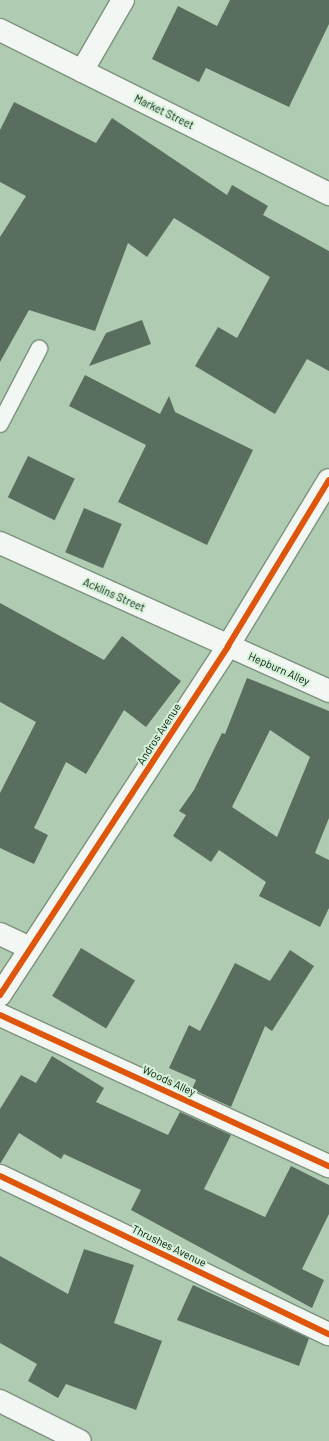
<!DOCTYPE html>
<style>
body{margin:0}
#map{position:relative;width:329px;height:1441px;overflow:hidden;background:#afcbb2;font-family:Barlow,sans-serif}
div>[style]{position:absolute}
.building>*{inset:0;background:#5a6e60;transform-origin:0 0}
.roads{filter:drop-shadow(1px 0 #7c927e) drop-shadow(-1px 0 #7c927e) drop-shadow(0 1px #7c927e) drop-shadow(0 -1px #7c927e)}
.lane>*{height:16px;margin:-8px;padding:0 8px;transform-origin:8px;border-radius:8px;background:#f3f7f3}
.street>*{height:22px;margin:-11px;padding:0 11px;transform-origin:11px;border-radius:11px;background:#f3f7f3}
.primary>*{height:22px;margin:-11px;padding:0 11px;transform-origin:11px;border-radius:11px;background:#f3f7f3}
.cycleway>*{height:6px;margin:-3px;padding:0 3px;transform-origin:3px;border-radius:3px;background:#dd560c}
span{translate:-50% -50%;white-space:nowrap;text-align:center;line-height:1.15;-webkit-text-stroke:4px #d6f1d9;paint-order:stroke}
.street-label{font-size:11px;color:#071b0a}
</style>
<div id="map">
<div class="building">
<i style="clip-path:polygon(230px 0,329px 0,329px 24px,289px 107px,206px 68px,199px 82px,152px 59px,178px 6px,217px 26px)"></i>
<i style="clip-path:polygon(14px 102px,96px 143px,112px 118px,227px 195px,232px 185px,268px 206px,263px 215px,329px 251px,329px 371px,307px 359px,275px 414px,195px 366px,218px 327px,237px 338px,270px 277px,174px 218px,147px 257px,128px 243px,95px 331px,29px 310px,0 362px,0 237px,26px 196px,0 182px,0 130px)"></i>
<i style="clip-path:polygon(142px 320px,151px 344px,89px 366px,106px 333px)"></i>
<i style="clip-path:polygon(85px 375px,160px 414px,169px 396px,175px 412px,253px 450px,207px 545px,118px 502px,146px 445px,69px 406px)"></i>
<i style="left:28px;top:456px;width:52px;height:46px;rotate:26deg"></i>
<i style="left:84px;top:508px;width:41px;height:48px;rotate:23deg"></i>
<i style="clip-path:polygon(0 603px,104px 660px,122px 636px,181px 681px,146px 727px,124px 710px,86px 774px,66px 762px,34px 828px,48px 835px,34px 864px,0 848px,0 793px,36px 722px,0 702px)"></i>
<i style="clip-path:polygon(evenodd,247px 678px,329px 711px,329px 818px,315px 853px,329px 860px,329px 908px,320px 927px,259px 896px,266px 882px,219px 850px,211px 862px,173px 836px,186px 815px,179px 811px,194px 790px,222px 733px,225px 734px,247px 678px,270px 730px,310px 757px,277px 837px,232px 807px,270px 730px)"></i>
<i style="left:81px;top:948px;width:63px;height:56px;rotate:31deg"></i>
<i style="clip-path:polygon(290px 950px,314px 966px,272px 1031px,265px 1026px,231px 1107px,192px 1089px,196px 1080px,169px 1068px,189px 1025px,200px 1031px,235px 963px,270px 981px)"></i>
<i style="clip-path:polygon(52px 1056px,104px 1088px,96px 1102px,168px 1135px,180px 1112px,231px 1135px,204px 1189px,265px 1217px,291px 1166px,329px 1185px,329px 1214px,302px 1269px,324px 1280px,312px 1308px,131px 1210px,141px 1190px,64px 1154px,61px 1159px,19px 1133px,0 1164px,0 1109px,21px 1075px,36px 1083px)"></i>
<i style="clip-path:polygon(84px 1249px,134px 1265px,114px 1323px,162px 1341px,136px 1410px,66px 1384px,58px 1398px,28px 1381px,37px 1364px,0 1343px,0 1256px,68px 1294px)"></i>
<i style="clip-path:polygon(193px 1285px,309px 1338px,299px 1366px,177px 1320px)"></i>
</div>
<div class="roads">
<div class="lane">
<i style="left:0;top:424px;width:85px;rotate:-62.5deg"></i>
</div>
<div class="street">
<i style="left:82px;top:71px;width:82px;rotate:-60deg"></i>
<i style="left:0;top:543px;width:361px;rotate:24.2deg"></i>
<i style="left:0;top:934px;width:33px;rotate:25deg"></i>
<i style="left:0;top:995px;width:417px;rotate:-56.8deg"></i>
<i style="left:228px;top:646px;width:194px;rotate:-58.7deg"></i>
<i style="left:0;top:1015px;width:362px;rotate:24.7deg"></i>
<i style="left:0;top:1176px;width:365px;rotate:25.7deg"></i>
<i style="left:0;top:1401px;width:89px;rotate:26.6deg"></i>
</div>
<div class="primary">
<i style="left:0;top:30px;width:368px;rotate:26.5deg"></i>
</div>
</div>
<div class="cycleway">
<i style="left:0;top:995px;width:417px;rotate:-56.8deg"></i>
<i style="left:228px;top:646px;width:194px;rotate:-58.7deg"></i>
<i style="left:0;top:1015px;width:362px;rotate:24.7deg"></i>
<i style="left:0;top:1176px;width:365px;rotate:25.7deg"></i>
</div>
<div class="street-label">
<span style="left:164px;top:112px;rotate:26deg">Market Street</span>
<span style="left:114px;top:595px;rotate:24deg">Acklins Street</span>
<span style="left:279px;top:669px;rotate:24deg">Hepburn Alley</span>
<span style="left:159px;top:734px;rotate:-57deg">Andros Avenue</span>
<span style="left:169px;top:1081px;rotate:25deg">Woods Alley</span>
<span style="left:169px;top:1246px;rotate:26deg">Thrushes Avenue</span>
</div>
</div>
